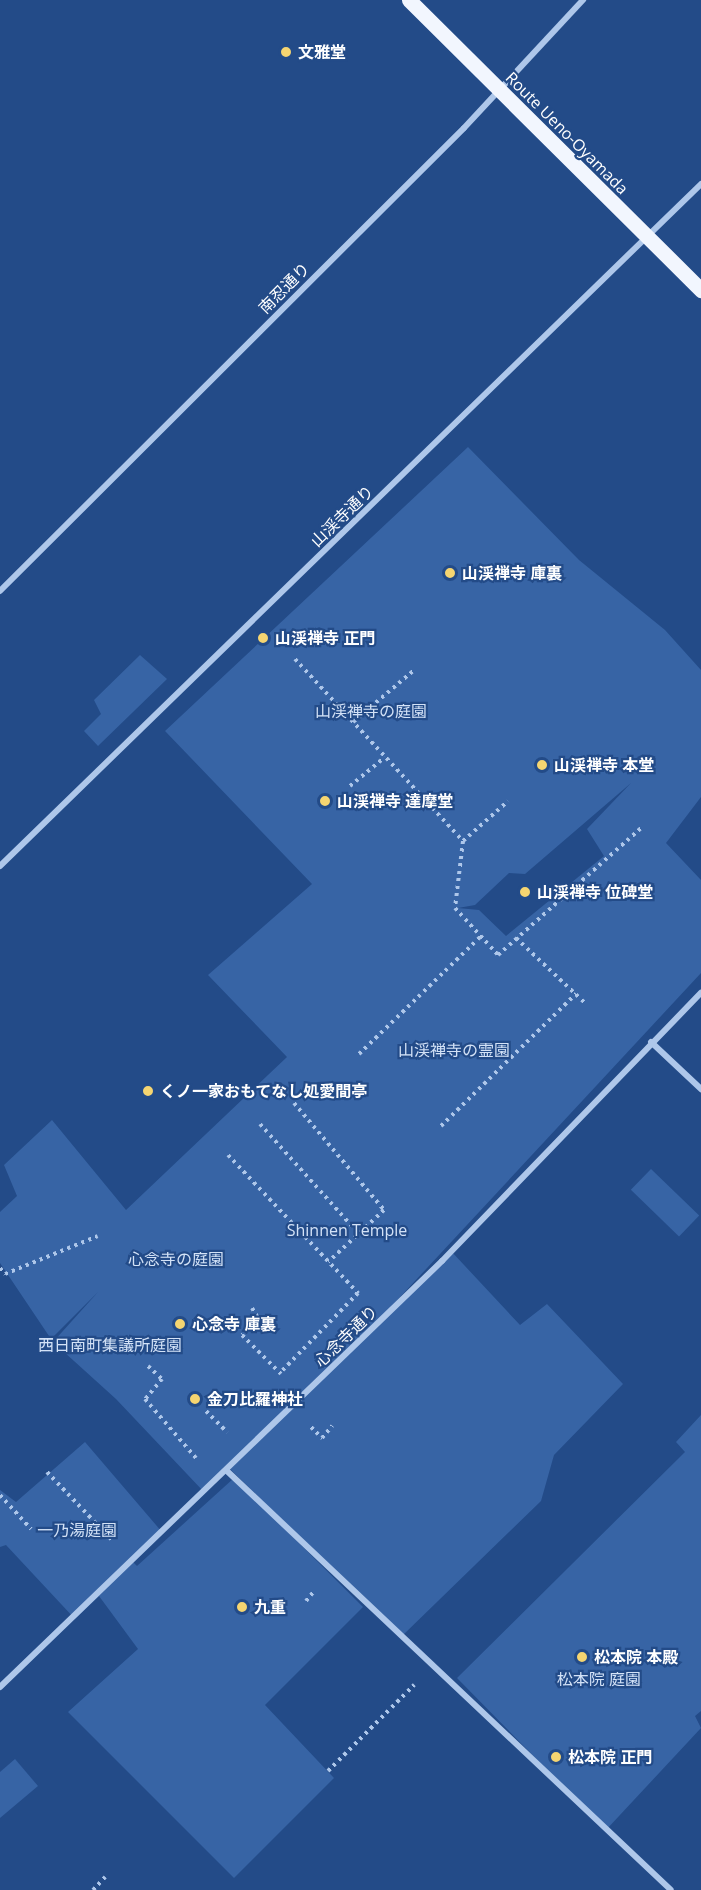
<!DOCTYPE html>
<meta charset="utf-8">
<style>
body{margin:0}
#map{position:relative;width:701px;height:1890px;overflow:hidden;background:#234b88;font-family:"Open Sans","Noto Sans JP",sans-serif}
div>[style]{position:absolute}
.green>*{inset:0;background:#3764a5;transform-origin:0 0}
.path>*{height:4px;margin-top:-2px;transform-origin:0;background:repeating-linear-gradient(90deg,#aec7ea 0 3px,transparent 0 7.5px)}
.minor>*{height:6px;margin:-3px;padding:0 3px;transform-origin:3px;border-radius:3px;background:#aec7ea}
.primary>*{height:15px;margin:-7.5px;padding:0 7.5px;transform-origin:7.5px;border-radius:7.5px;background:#f2f6fe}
.dots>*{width:16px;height:16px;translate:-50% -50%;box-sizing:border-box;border:3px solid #234b88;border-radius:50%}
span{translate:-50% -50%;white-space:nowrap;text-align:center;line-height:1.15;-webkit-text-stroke:4.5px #234b88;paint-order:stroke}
.poi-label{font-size:16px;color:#fff;font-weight:700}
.left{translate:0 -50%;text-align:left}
.street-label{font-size:16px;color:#fff}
.park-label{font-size:16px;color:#d3e2f7}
</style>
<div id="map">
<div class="green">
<i style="clip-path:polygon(evenodd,468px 447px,579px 560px,665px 630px,701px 670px,701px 797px,666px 843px,701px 880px,701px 973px,362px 1338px,451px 1251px,520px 1325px,547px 1304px,623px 1384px,554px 1455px,541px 1501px,402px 1636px,229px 1468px,204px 1492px,116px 1399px,53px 1342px,98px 1292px,51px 1339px,0 1263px,0 1212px,17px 1196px,4px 1165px,52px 1120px,126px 1210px,287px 1057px,208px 975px,312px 884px,165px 731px,468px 447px,631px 783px,587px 829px,604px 856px,506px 936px,479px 910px,458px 908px,475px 905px,509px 873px,525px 874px,631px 783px)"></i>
<i style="clip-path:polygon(140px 655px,167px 679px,98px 746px,84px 731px,101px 714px,94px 700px)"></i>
<i style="left:651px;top:1169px;width:67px;height:29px;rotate:44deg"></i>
<i style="clip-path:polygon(701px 1415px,701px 1711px,695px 1716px,701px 1728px,606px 1830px,457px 1678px,685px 1452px,676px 1442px)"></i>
<i style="clip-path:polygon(85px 1442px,162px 1532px,133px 1562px,137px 1566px,234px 1478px,363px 1607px,265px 1705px,334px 1778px,234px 1878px,68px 1712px,138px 1649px,99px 1596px,75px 1619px,6px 1545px,0 1547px,0 1490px,16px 1502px)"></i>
<i style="clip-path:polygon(15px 1759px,38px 1786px,0 1818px,0 1772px)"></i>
</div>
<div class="path">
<i style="left:295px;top:659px;width:248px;rotate:47.3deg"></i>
<i style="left:353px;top:722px;width:80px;rotate:-40.4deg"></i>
<i style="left:350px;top:786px;width:45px;rotate:-39.6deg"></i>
<i style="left:463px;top:841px;width:67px;rotate:96.8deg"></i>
<i style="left:455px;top:908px;width:64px;rotate:47.5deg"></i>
<i style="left:498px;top:955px;width:191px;rotate:-41.6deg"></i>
<i style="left:463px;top:841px;width:60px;rotate:-41.6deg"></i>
<i style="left:516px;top:938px;width:95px;rotate:43.3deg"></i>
<i style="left:359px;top:1054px;width:170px;rotate:-44deg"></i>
<i style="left:294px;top:1103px;width:140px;rotate:49.9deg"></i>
<i style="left:384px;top:1210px;width:76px;rotate:137.1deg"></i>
<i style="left:260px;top:1124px;width:148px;rotate:48deg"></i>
<i style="left:441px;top:1126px;width:189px;rotate:-44.4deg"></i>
<i style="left:228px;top:1155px;width:190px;rotate:46.7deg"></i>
<i style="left:358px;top:1293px;width:112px;rotate:134.3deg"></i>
<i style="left:0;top:1268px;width:8px;rotate:50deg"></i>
<i style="left:5px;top:1274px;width:100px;rotate:-22.2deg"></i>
<i style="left:252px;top:1308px;width:12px;rotate:59deg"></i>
<i style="left:258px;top:1318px;width:23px;rotate:133deg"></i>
<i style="left:242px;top:1335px;width:55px;rotate:45deg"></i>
<i style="left:148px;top:1366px;width:19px;rotate:43deg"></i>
<i style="left:162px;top:1379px;width:26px;rotate:130deg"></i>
<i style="left:145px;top:1399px;width:78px;rotate:49.2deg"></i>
<i style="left:206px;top:1411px;width:30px;rotate:45deg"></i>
<i style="left:311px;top:1427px;width:16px;rotate:45deg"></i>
<i style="left:322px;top:1438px;width:16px;rotate:-50deg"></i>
<i style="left:47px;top:1472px;width:95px;rotate:46.3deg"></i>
<i style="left:0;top:1495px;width:46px;rotate:47.6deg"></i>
<i style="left:306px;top:1601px;width:13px;rotate:-51deg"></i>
<i style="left:328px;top:1771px;width:122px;rotate:-45deg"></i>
<i style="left:93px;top:1890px;width:18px;rotate:-47deg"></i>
</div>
<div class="minor">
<i style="left:0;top:591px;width:655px;rotate:-44.94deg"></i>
<i style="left:464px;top:128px;width:175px;rotate:-47.1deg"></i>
<i style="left:0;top:866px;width:978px;rotate:-44.21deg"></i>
<i style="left:651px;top:1042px;width:69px;rotate:43.2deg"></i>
<i style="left:227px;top:1471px;width:610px;rotate:43.34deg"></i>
<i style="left:0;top:1687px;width:614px;rotate:-43.94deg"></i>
<i style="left:442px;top:1261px;width:373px;rotate:-46deg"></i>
</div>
<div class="primary">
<i style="left:409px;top:0;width:412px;rotate:44.8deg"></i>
</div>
<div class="dots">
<i style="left:286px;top:52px;background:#f5d571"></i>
<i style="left:450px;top:573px;background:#f5d571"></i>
<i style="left:263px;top:638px;background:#f5d571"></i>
<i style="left:542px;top:765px;background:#f5d571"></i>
<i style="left:325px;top:801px;background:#f5d571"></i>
<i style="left:525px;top:892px;background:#f5d571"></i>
<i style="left:148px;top:1091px;background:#f5d571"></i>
<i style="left:180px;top:1324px;background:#f5d571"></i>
<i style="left:195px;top:1399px;background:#f5d571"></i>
<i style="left:242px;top:1607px;background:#f5d571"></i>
<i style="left:582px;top:1657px;background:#f5d571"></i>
<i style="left:556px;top:1757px;background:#f5d571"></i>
</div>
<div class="poi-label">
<span class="left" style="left:298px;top:52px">文雅堂</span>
<span class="left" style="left:462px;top:573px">山渓禅寺 庫裏</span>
<span class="left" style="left:275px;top:638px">山渓禅寺 正門</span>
<span class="left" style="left:554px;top:765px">山渓禅寺 本堂</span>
<span class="left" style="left:337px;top:801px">山渓禅寺 達摩堂</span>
<span class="left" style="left:537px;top:892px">山渓禅寺 位碑堂</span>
<span class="left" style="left:160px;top:1091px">くノ一家おもてなし処愛間亭</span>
<span class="left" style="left:192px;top:1324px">心念寺 庫裏</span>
<span class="left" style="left:207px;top:1399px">金刀比羅神社</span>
<span class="left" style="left:254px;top:1607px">九重</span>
<span class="left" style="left:594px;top:1657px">松本院 本殿</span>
<span class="left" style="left:568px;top:1757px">松本院 正門</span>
</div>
<div class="street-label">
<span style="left:567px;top:133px;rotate:45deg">Route Ueno-Oyamada</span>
<span style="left:284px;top:288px;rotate:-45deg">南忍通り</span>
<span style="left:342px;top:516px;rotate:-44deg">山渓寺通り</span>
<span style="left:346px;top:1336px;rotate:-44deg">心念寺通り</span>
</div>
<div class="park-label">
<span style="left:371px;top:711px">山渓禅寺の庭園</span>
<span style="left:454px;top:1050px">山渓禅寺の霊園</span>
<span style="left:347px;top:1230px">Shinnen Temple</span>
<span style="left:176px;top:1259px">心念寺の庭園</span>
<span style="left:110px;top:1345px">西日南町集議所庭園</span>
<span style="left:77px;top:1530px">一乃湯庭園</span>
<span style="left:599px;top:1679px">松本院 庭園</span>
</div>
</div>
